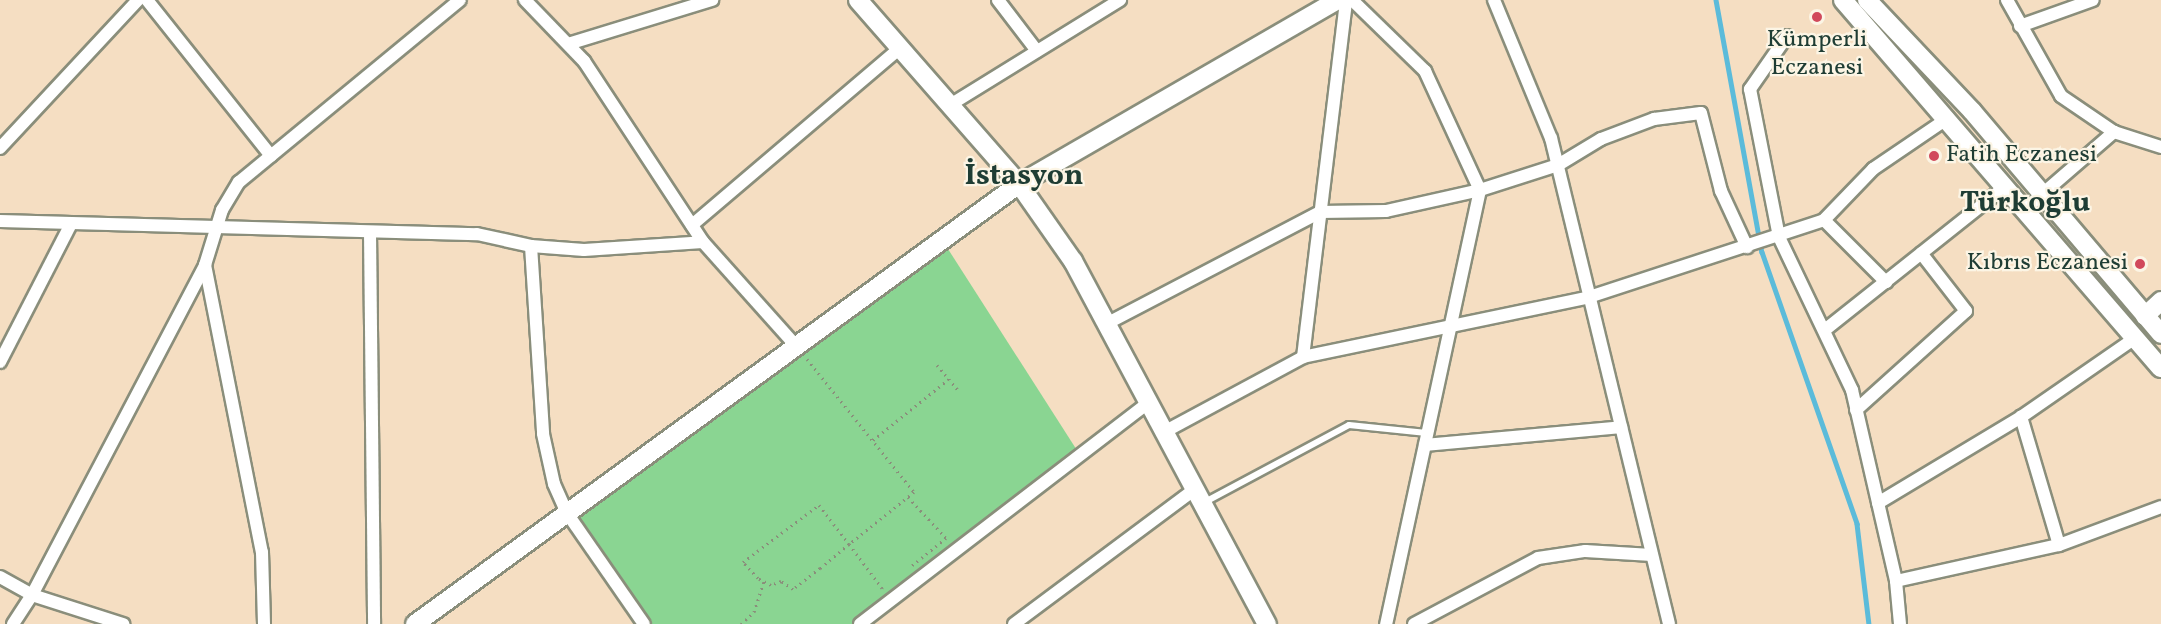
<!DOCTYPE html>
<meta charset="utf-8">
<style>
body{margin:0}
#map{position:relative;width:2161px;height:624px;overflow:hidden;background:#f5dec2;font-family:Vollkorn,serif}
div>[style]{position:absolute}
.green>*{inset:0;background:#8ad592}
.stream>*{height:4.5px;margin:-2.25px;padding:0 2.25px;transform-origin:2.25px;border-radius:2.25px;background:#5bbbda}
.path>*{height:3px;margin-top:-1.5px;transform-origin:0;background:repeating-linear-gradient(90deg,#8a8e7b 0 1.5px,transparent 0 6px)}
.roads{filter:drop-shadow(2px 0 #8a8e7b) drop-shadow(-2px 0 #8a8e7b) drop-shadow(0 2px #8a8e7b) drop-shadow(0 -2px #8a8e7b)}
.lane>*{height:6px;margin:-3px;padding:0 3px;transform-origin:3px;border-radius:3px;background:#fff}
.street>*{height:12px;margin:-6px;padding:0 6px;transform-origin:6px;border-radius:6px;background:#fff}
.secondary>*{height:18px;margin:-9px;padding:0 9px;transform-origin:9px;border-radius:9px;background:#fff}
.dots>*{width:16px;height:16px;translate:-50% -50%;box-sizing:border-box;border:3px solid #fcf5e5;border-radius:50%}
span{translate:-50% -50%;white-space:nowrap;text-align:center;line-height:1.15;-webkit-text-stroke:4.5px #fcf5e5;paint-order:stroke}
.poi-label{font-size:24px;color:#1f3d34}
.left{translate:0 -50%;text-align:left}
.right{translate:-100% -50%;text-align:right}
.district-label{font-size:30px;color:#1f3d34;font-weight:700}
</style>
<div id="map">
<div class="green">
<i style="clip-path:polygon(948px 249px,1080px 455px,860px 624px,644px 624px,567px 513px)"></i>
</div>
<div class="stream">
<i style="left:1716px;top:0;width:256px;rotate:79.7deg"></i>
<i style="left:1762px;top:252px;width:288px;rotate:70.7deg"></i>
<i style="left:1857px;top:524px;width:101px;rotate:83.2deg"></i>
</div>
<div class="path">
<i style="left:807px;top:359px;width:171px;rotate:51.2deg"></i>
<i style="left:914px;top:492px;width:83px;rotate:141.3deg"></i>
<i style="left:849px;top:544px;width:38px;rotate:140deg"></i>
<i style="left:820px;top:568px;width:34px;rotate:142deg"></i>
<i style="left:793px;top:589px;width:14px;rotate:-146deg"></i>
<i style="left:781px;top:581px;width:11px;rotate:158deg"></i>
<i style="left:771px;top:585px;width:15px;rotate:-152deg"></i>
<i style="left:758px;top:578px;width:22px;rotate:-133deg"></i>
<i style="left:743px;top:562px;width:95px;rotate:-36.9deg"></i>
<i style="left:819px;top:505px;width:49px;rotate:52.4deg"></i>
<i style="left:849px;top:544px;width:55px;rotate:53.1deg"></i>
<i style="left:882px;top:588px;width:1px;rotate:-45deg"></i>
<i style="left:937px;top:365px;width:34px;rotate:50deg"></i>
<i style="left:873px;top:440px;width:97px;rotate:-38.8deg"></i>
<i style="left:908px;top:497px;width:56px;rotate:47.2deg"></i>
<i style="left:946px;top:538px;width:46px;rotate:141.1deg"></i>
<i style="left:741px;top:624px;width:18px;rotate:-43deg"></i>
<i style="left:754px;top:612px;width:33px;rotate:-72deg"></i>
</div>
<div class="roads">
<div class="lane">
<i style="left:1205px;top:502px;width:163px;rotate:-28.1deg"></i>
<i style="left:1349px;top:425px;width:78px;rotate:5.9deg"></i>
</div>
<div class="street">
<i style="left:147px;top:0;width:199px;rotate:51.5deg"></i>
<i style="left:525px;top:0;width:85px;rotate:46deg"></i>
<i style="left:584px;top:61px;width:217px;rotate:56.7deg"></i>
<i style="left:703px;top:242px;width:140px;rotate:48.2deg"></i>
<i style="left:998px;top:0;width:64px;rotate:52.6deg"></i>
<i style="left:1352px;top:0;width:102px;rotate:44.2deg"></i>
<i style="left:1425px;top:71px;width:131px;rotate:65.2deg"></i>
<i style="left:1480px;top:190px;width:444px;rotate:102.2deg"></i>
<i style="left:1494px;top:0;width:149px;rotate:67.6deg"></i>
<i style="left:1551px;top:138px;width:500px;rotate:76.35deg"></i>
<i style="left:2007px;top:0;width:110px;rotate:60.6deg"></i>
<i style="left:2061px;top:96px;width:64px;rotate:34.2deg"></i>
<i style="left:2114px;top:132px;width:49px;rotate:17.7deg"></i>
<i style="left:2020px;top:26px;width:77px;rotate:-19.6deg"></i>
<i style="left:1787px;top:36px;width:65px;rotate:124.9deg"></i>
<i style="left:1750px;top:89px;width:151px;rotate:78.9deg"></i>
<i style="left:1779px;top:237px;width:170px;rotate:64.5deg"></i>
<i style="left:1852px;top:390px;width:196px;rotate:77deg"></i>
<i style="left:1896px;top:581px;width:43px;rotate:84.7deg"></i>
<i style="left:568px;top:44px;width:151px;rotate:-17deg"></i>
<i style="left:950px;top:105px;width:200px;rotate:-31.7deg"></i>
<i style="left:0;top:148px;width:202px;rotate:-47deg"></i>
<i style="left:2025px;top:209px;width:118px;rotate:-40.9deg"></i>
<i style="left:1824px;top:220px;width:88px;rotate:45deg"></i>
<i style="left:0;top:221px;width:477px;rotate:1.6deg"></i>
<i style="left:477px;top:234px;width:55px;rotate:12.5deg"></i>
<i style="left:531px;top:246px;width:53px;rotate:4.3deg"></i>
<i style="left:584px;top:250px;width:119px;rotate:-3.8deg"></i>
<i style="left:692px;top:225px;width:273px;rotate:-40.4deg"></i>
<i style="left:370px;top:232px;width:392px;rotate:89.4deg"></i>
<i style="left:531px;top:246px;width:188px;rotate:86.3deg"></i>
<i style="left:543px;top:434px;width:51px;rotate:77.6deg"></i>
<i style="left:554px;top:484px;width:32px;rotate:66deg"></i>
<i style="left:567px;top:513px;width:135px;rotate:55.3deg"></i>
<i style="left:205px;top:265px;width:293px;rotate:78.8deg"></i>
<i style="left:262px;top:552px;width:72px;rotate:88.4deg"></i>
<i style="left:1106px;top:324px;width:242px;rotate:-27.6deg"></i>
<i style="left:1320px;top:212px;width:66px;rotate:-0.9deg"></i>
<i style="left:1386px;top:211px;width:96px;rotate:-12.6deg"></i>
<i style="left:1480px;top:190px;width:82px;rotate:-17.8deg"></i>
<i style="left:1558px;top:165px;width:50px;rotate:-31.2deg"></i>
<i style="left:1601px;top:139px;width:57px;rotate:-20.7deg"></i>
<i style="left:1654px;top:119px;width:47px;rotate:-7.3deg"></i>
<i style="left:1701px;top:113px;width:81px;rotate:75.6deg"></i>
<i style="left:1721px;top:191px;width:62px;rotate:65.1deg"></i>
<i style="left:1826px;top:329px;width:230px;rotate:-38.5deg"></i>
<i style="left:1303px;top:357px;width:360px;rotate:-83.1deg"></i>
<i style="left:0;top:362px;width:155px;rotate:-62.8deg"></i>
<i style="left:1856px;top:410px;width:148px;rotate:-42deg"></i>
<i style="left:1966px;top:311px;width:73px;rotate:-127.8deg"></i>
<i style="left:1164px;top:432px;width:158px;rotate:-28.3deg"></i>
<i style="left:1303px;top:357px;width:292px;rotate:-11.8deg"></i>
<i style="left:1589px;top:297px;width:247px;rotate:-18.1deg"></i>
<i style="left:1824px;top:220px;width:71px;rotate:-46.1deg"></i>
<i style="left:1873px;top:169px;width:91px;rotate:-34.2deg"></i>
<i style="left:1425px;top:445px;width:197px;rotate:-5.2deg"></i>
<i style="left:1878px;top:503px;width:167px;rotate:-31deg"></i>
<i style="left:2059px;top:545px;width:134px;rotate:-106.5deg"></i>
<i style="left:2021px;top:417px;width:139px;rotate:-34.7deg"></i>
<i style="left:0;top:577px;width:37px;rotate:29deg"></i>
<i style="left:32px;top:595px;width:96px;rotate:17.7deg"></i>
<i style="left:1896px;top:581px;width:167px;rotate:-12.5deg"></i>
<i style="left:2059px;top:545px;width:109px;rotate:-20.4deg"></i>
<i style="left:13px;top:624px;width:35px;rotate:-57deg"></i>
<i style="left:32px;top:595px;width:373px;rotate:-62.3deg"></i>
<i style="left:205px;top:265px;width:58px;rotate:-72.8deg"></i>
<i style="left:222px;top:210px;width:33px;rotate:-59deg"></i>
<i style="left:239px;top:182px;width:286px;rotate:-39.5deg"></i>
<i style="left:860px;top:624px;width:363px;rotate:-37.5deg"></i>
<i style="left:1014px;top:624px;width:224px;rotate:-36.7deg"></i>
<i style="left:1414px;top:624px;width:140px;rotate:-28deg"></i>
<i style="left:1538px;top:558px;width:48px;rotate:-8.5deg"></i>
<i style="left:1585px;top:551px;width:67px;rotate:3.4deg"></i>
</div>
<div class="secondary">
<i style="left:858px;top:0;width:244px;rotate:48.8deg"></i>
<i style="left:1019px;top:184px;width:94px;rotate:55deg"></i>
<i style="left:1073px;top:261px;width:412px;rotate:61.9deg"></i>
<i style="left:1843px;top:0;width:486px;rotate:49.2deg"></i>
<i style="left:1867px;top:0;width:153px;rotate:46.6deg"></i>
<i style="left:1972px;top:111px;width:292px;rotate:49.7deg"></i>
<i style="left:2145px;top:316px;width:22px;rotate:-43deg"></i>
<i style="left:415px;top:624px;width:747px;rotate:-36.07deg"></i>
<i style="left:1019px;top:184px;width:368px;rotate:-30deg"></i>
</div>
</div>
<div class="dots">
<i style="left:1817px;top:17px;background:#d1495b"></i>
<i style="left:1934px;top:156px;background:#d1495b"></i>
<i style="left:2140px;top:264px;background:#d1495b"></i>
</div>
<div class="poi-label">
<span style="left:1817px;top:55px">Kümperli<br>Eczanesi</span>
<span class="left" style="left:1946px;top:156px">Fatih Eczanesi</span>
<span class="right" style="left:2128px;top:264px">Kıbrıs Eczanesi</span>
</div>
<div class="district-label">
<span style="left:1024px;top:176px">İstasyon</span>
<span style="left:2025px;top:203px">Türkoğlu</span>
</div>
</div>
